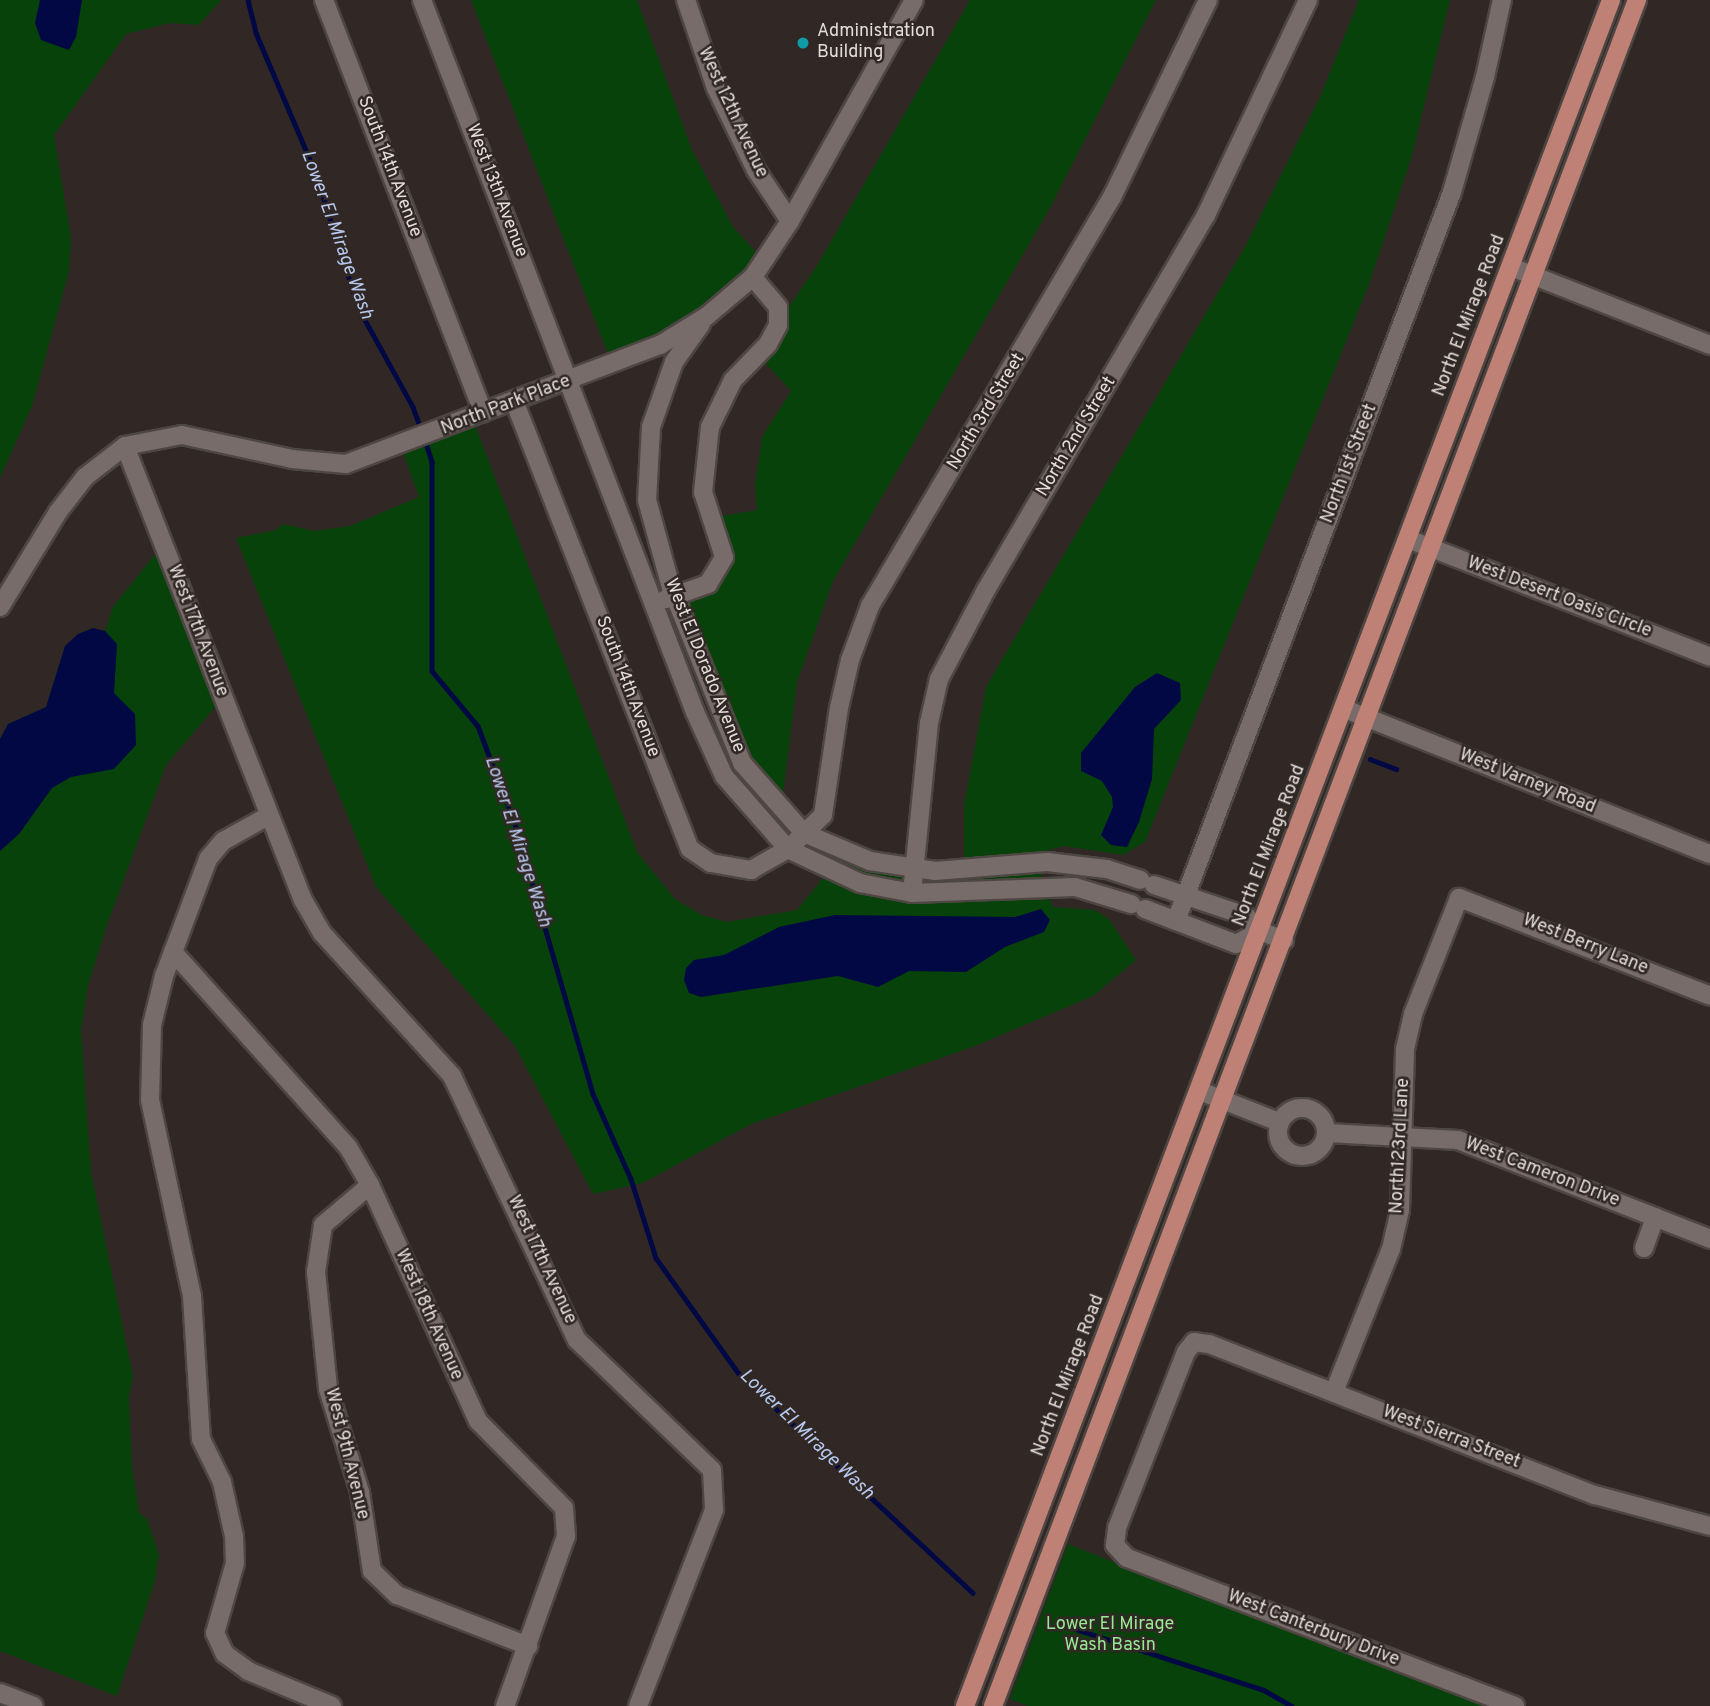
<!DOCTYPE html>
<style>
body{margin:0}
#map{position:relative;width:1710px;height:1706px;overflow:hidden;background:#312825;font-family:Overpass,sans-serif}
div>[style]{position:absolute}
.green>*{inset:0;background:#064209}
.water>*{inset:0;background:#010844}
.stream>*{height:4.5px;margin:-2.25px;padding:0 2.25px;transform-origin:2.25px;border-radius:2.25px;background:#010844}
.roads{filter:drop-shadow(2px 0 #4e4643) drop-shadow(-2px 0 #4e4643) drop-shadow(0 2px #4e4643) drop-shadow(0 -2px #4e4643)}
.minor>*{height:18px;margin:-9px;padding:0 9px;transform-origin:9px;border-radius:9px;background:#776c69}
.minor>.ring{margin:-9px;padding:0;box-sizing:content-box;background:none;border:18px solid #776c69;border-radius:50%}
.major>*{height:18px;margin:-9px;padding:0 9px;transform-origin:9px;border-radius:9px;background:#bf8175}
.dots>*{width:19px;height:19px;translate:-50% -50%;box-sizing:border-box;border:4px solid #312825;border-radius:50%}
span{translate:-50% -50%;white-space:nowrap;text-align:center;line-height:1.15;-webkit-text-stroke:5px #312825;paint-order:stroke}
.poi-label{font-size:18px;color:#e3dddb}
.left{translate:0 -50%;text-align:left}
.street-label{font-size:18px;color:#e3dddb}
.park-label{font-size:18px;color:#98e994}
.water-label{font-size:19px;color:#b7c9ee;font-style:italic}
</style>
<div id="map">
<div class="green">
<i style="clip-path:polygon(0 0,221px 0,199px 25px,170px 23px,126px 34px,54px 135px,71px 237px,69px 271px,32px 406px,0 478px)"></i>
<i style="clip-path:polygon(471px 0,637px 0,692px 150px,733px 227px,764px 261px,707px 316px,612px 364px)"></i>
<i style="clip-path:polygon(970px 0,1156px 0,1050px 208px,833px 581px,797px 682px,781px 810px,742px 763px,675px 595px,721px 567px,711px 518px,757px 510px,755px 485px,762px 437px,791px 391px,757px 354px,818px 264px)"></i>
<i style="clip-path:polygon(1359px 0,1450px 0,1411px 159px,1369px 284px,1145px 842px,1123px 855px,1064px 846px,1034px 854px,1053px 907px,1095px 910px,1109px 919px,1136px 960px,1093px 996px,975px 1046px,751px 1124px,643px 1183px,593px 1194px,515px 1046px,376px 887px,236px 538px,276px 530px,283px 524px,314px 531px,350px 526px,419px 497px,401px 447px,472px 417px,637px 852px,675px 899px,702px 915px,726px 922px,797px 910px,844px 852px,964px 869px,964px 806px,986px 687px,1246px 245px,1320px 97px)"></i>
<i style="clip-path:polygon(163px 544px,223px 698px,166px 765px,107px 925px,88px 985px,81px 1030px,91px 1172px,133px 1376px,129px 1397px,132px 1467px,139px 1513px,147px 1519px,159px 1555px,155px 1581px,117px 1696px,0 1651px,0 739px,8px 724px,46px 707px,65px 646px,85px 630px,105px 631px,113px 607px)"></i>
<i style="clip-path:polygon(1068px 1544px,1341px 1652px,1484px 1706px,1028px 1706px,1010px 1699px)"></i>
</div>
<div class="water">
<i style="clip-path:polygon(40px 0,82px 0,76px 37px,69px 50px,41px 40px,35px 23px)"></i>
<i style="clip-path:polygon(93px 628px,105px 631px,117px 644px,114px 693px,135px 714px,136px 745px,114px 769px,71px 777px,52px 788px,19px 834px,0 851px,0 739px,8px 724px,46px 707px,65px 646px,78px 634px)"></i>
<i style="clip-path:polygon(1157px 673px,1180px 683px,1181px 700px,1154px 729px,1152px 779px,1139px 822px,1127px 847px,1111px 845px,1101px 835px,1113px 807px,1112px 797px,1102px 781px,1081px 771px,1081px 753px,1135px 687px)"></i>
<i style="clip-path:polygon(1041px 909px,1050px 920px,1044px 932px,1005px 947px,966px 972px,909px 971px,878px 987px,838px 976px,701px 997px,689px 993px,684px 980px,686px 968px,694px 960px,724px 955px,779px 927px,835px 915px,1015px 917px)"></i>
</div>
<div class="stream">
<i style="left:248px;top:0;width:34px;rotate:76deg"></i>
<i style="left:256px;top:33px;width:150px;rotate:66.9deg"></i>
<i style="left:315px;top:171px;width:145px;rotate:72.3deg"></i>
<i style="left:359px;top:309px;width:112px;rotate:61.1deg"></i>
<i style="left:413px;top:407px;width:27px;rotate:70deg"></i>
<i style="left:425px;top:440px;width:23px;rotate:72deg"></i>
<i style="left:432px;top:462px;width:209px;rotate:90deg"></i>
<i style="left:432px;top:671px;width:72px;rotate:50.1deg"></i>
<i style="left:478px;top:726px;width:108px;rotate:69.4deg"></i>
<i style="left:516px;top:827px;width:278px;rotate:73.9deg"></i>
<i style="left:593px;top:1094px;width:93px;rotate:65.9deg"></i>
<i style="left:631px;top:1179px;width:83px;rotate:72.4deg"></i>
<i style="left:656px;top:1258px;width:143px;rotate:54.4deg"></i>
<i style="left:739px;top:1374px;width:320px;rotate:43.1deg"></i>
<i style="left:1370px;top:759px;width:28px;rotate:21deg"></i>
<i style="left:1066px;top:1626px;width:208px;rotate:17.9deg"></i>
<i style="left:1264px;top:1690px;width:32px;rotate:30deg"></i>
</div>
<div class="roads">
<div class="minor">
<i style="left:324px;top:0;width:442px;rotate:68.9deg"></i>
<i style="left:422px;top:0;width:763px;rotate:69.02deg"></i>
<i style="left:695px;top:712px;width:70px;rotate:65.6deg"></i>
<i style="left:724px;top:776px;width:97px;rotate:48.8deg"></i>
<i style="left:788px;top:849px;width:80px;rotate:25.3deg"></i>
<i style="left:860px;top:883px;width:53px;rotate:10.9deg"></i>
<i style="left:912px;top:893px;width:163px;rotate:-2.1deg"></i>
<i style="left:1075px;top:887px;width:59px;rotate:16.9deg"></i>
<i style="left:686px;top:0;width:93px;rotate:71.2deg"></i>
<i style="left:716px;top:88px;width:91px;rotate:64deg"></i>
<i style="left:756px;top:170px;width:61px;rotate:56.3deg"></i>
<i style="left:1511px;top:267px;width:214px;rotate:21.4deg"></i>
<i style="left:701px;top:324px;width:47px;rotate:125.4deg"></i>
<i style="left:674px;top:362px;width:69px;rotate:109.5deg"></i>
<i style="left:651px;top:427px;width:73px;rotate:93.1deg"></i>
<i style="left:647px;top:500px;width:90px;rotate:74.6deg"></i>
<i style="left:671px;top:587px;width:190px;rotate:68deg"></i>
<i style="left:742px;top:763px;width:94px;rotate:48.5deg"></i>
<i style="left:804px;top:833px;width:72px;rotate:23deg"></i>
<i style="left:870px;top:861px;width:66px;rotate:8.7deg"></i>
<i style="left:935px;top:871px;width:112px;rotate:-4.6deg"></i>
<i style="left:1047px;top:862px;width:60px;rotate:6.7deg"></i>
<i style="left:1107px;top:869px;width:35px;rotate:18deg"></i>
<i style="left:515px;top:403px;width:479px;rotate:68.6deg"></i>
<i style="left:690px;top:849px;width:25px;rotate:34deg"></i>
<i style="left:711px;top:863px;width:41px;rotate:9.9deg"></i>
<i style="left:751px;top:870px;width:43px;rotate:-29.6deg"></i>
<i style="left:788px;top:849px;width:49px;rotate:-44.2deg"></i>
<i style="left:823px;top:815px;width:108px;rotate:-81.5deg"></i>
<i style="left:839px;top:708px;width:49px;rotate:-77.1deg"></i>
<i style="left:850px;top:660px;width:58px;rotate:-69.7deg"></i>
<i style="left:870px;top:606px;width:475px;rotate:-59.4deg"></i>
<i style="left:1112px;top:197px;width:219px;rotate:-64deg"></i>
<i style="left:125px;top:446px;width:488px;rotate:68.6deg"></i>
<i style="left:303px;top:900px;width:38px;rotate:60deg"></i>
<i style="left:322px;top:933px;width:193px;rotate:47.7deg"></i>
<i style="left:452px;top:1076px;width:292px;rotate:64.7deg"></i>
<i style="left:577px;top:1340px;width:187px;rotate:43.9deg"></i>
<i style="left:712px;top:1470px;width:40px;rotate:87.1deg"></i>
<i style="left:714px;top:1510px;width:210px;rotate:111.2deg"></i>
<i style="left:1408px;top:539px;width:324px;rotate:21.3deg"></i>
<i style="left:666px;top:599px;width:45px;rotate:-19.7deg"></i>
<i style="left:708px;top:584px;width:31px;rotate:-59deg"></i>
<i style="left:724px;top:557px;width:68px;rotate:-107.9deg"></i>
<i style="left:703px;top:492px;width:65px;rotate:-83.9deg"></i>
<i style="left:710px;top:427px;width:52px;rotate:-63.9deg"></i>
<i style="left:733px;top:380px;width:50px;rotate:-45.8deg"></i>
<i style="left:768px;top:344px;width:21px;rotate:-62deg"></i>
<i style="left:778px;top:325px;width:18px;rotate:-90deg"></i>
<i style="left:778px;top:307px;width:39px;rotate:-130deg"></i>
<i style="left:0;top:607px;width:111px;rotate:-58.6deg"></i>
<i style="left:58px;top:512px;width:44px;rotate:-52.4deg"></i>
<i style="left:85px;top:477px;width:51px;rotate:-37.8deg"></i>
<i style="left:125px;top:446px;width:58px;rotate:-10.9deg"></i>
<i style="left:182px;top:435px;width:113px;rotate:12.3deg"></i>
<i style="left:292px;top:459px;width:54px;rotate:5.3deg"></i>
<i style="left:346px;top:464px;width:336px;rotate:-20.8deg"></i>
<i style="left:660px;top:345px;width:55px;rotate:-31.7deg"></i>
<i style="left:707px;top:316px;width:60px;rotate:-40.3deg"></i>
<i style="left:753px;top:277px;width:67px;rotate:-56.5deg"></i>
<i style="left:790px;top:221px;width:253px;rotate:-60.7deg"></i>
<i style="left:1345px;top:709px;width:393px;rotate:21.7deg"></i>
<i style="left:268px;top:816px;width:51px;rotate:150.9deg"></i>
<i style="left:223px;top:841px;width:23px;rotate:130deg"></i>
<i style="left:208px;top:859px;width:125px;rotate:110.6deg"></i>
<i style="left:164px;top:976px;width:50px;rotate:103.8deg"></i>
<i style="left:152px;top:1025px;width:75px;rotate:91.5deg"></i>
<i style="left:150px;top:1100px;width:200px;rotate:77.9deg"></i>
<i style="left:192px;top:1296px;width:143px;rotate:86.4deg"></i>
<i style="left:201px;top:1439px;width:48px;rotate:64deg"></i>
<i style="left:222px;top:1482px;width:55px;rotate:77.5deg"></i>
<i style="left:234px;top:1536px;width:27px;rotate:88deg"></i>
<i style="left:235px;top:1563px;width:73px;rotate:105.9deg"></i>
<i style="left:215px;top:1633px;width:23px;rotate:65deg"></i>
<i style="left:225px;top:1654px;width:29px;rotate:36deg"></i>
<i style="left:248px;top:1671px;width:91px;rotate:22.6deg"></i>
<i style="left:1154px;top:885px;width:97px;rotate:18.6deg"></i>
<i style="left:1246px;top:916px;width:21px;rotate:47deg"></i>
<i style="left:1260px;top:931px;width:26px;rotate:21deg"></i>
<i style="left:912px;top:893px;width:171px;rotate:-84.3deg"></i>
<i style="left:929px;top:723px;width:45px;rotate:-77.2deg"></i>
<i style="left:939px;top:679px;width:101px;rotate:-62.2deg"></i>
<i style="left:986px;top:590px;width:435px;rotate:-59.6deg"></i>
<i style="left:1206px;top:215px;width:238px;rotate:-64.6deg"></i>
<i style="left:1145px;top:909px;width:97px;rotate:21deg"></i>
<i style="left:1236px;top:944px;width:27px;rotate:-28deg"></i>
<i style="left:1176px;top:921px;width:779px;rotate:-69.26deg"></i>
<i style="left:1452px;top:192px;width:120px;rotate:-74deg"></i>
<i style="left:1485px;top:77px;width:79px;rotate:-77.6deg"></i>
<i style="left:173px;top:952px;width:262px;rotate:48.1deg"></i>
<i style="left:348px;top:1147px;width:44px;rotate:59.9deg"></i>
<i style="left:370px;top:1185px;width:260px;rotate:65.4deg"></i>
<i style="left:478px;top:1421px;width:122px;rotate:45.3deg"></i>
<i style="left:564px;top:1508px;width:28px;rotate:86deg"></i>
<i style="left:566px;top:1536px;width:181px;rotate:109.7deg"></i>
<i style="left:1200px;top:1091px;width:85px;rotate:21.4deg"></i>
<i class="ring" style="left:1278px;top:1108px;width:30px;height:30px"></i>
<i style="left:1327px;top:1133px;width:131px;rotate:3.1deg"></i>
<i style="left:1458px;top:1140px;width:271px;rotate:21.4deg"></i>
<i style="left:370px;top:1185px;width:62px;rotate:139.6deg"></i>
<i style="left:323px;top:1225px;width:48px;rotate:98.5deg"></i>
<i style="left:316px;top:1272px;width:118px;rotate:84.1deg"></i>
<i style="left:328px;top:1389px;width:108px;rotate:72.7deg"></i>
<i style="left:360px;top:1492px;width:80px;rotate:81.4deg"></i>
<i style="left:372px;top:1571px;width:35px;rotate:44deg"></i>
<i style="left:397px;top:1595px;width:141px;rotate:21.3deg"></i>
<i style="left:1644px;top:1248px;width:33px;rotate:-70deg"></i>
<i style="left:1334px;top:1392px;width:154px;rotate:-68.3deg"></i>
<i style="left:1391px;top:1249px;width:40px;rotate:-77deg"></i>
<i style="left:1400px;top:1210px;width:161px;rotate:-88.2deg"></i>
<i style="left:1405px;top:1049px;width:36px;rotate:-77deg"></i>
<i style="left:1413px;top:1014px;width:125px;rotate:-68.4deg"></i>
<i style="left:1459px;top:898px;width:269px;rotate:21.3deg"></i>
<i style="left:0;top:1693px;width:36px;rotate:21deg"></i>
<i style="left:1515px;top:1706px;width:415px;rotate:-159.1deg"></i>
<i style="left:1127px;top:1558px;width:18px;rotate:-133deg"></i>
<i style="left:1115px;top:1545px;width:17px;rotate:-83deg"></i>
<i style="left:1117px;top:1528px;width:189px;rotate:-68.6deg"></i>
<i style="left:1186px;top:1352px;width:13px;rotate:-51deg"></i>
<i style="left:1194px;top:1342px;width:15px;rotate:8deg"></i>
<i style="left:1209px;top:1344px;width:414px;rotate:21.4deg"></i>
<i style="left:1595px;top:1495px;width:119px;rotate:15.1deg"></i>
</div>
<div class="major">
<i style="left:965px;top:1706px;width:1824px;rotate:-69.26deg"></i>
<i style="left:993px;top:1706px;width:1824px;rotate:-69.32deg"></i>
</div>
</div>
<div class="dots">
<i style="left:803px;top:43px;background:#0f9aa8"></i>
</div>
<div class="poi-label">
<span class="left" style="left:817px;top:43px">Administration<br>Building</span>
</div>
<div class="street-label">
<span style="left:732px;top:113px;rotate:65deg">West 12th Avenue</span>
<span style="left:389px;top:167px;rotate:69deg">South 14th Avenue</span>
<span style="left:496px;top:191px;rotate:69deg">West 13th Avenue</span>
<span style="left:1470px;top:316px;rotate:-69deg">North El Mirage Road</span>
<span style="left:506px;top:406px;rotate:-21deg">North Park Place</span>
<span style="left:987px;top:412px;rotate:-59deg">North 3rd Street</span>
<span style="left:1077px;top:437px;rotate:-59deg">North 2nd Street</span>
<span style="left:1350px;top:464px;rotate:-69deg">North 1st Street</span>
<span style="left:1559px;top:598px;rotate:21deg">West Desert Oasis Circle</span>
<span style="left:197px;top:631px;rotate:69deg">West 17th Avenue</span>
<span style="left:704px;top:666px;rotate:68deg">West El Dorado Avenue</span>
<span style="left:627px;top:687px;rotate:69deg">South 14th Avenue</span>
<span style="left:1527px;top:782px;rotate:22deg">West Varney Road</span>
<span style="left:1270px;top:846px;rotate:-69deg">North El Mirage Road</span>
<span style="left:1585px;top:945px;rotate:22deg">West Berry Lane</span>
<span style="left:1401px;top:1146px;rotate:-87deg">North123rd Lane</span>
<span style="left:1542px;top:1173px;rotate:21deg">West Cameron Drive</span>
<span style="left:541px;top:1260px;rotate:65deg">West 17th Avenue</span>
<span style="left:428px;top:1315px;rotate:66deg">West 18th Avenue</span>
<span style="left:1069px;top:1376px;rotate:-69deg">North El Mirage Road</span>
<span style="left:1451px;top:1438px;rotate:21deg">West Sierra Street</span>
<span style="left:346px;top:1454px;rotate:76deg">West 9th Avenue</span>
<span style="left:1313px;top:1629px;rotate:21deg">West Canterbury Drive</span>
</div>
<div class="park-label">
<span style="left:1110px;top:1636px">Lower El Mirage<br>Wash Basin</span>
</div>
<div class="water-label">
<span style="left:336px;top:235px;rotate:70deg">Lower El Mirage Wash</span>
<span style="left:517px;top:842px;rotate:72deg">Lower El Mirage Wash</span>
<span style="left:806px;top:1435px;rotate:44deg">Lower El Mirage Wash</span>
</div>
</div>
